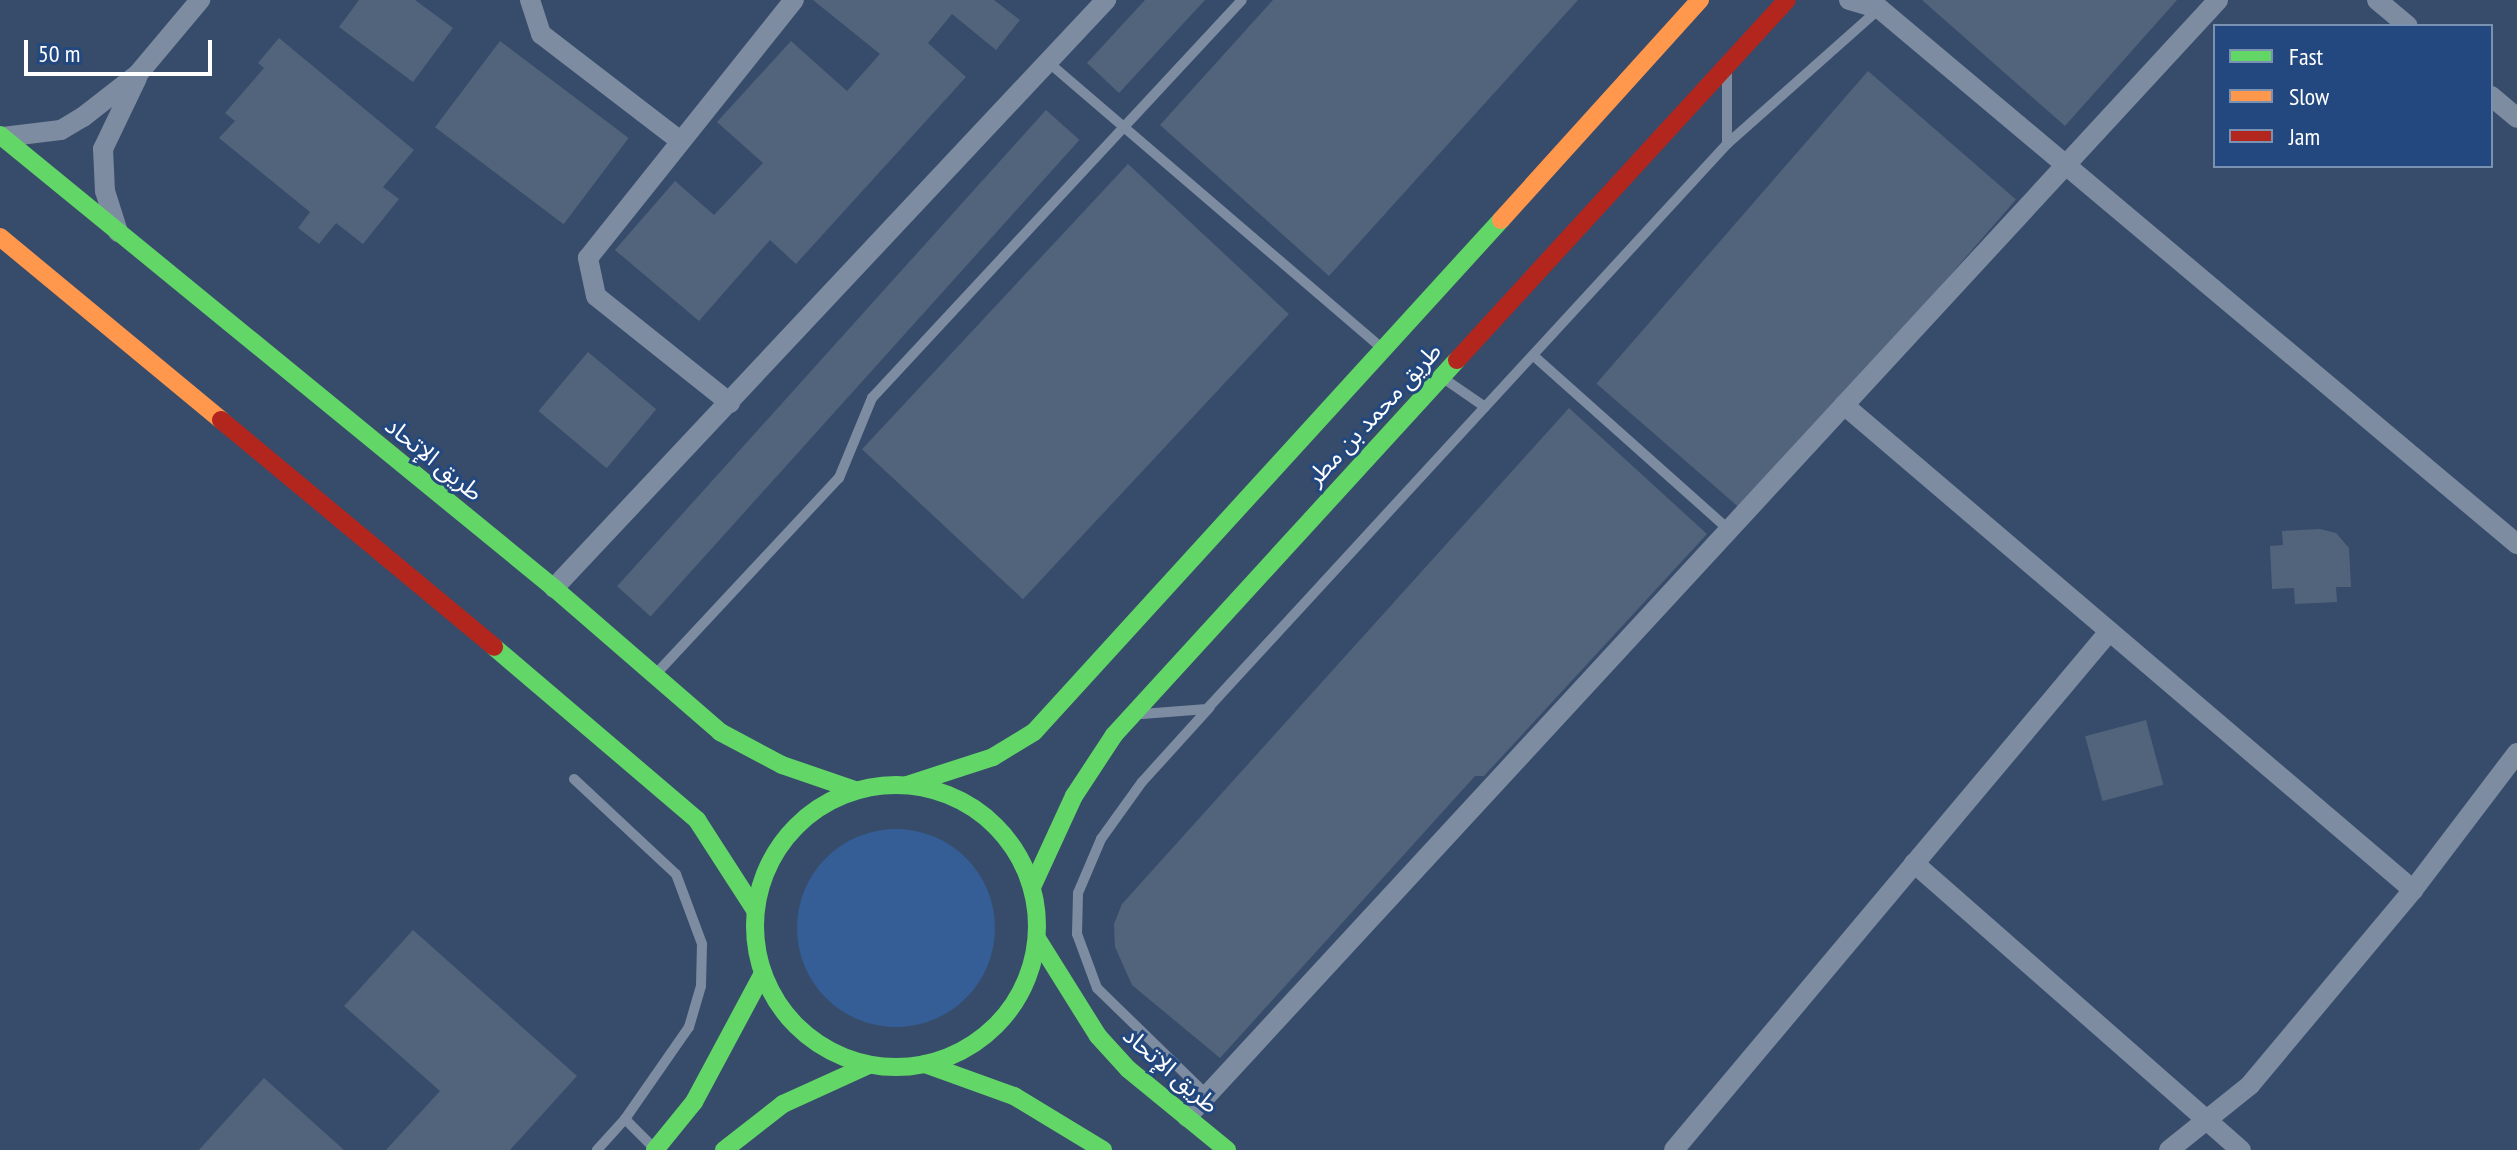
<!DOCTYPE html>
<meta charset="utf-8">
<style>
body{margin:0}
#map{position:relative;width:2517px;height:1150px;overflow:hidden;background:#374c6a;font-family:"PT Sans Narrow","Noto Sans Arabic",sans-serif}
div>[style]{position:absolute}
.green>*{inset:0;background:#355e96}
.round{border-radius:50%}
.building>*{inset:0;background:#52647c;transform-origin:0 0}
.lane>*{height:10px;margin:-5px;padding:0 5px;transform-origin:5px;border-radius:5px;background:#7d8ca0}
.street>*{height:20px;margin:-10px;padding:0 10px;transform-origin:10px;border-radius:10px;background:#7d8ca0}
.fast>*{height:18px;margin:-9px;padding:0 9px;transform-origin:9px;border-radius:9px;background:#63d668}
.fast>.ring{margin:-9px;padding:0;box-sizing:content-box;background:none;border:18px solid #63d668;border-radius:50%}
.slow>*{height:18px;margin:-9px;padding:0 9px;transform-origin:9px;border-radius:9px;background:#ff974d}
.jam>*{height:18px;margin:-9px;padding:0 9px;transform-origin:9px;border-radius:9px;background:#b3261e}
span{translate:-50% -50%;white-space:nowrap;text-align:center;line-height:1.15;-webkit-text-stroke:6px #22487f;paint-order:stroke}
.street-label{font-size:24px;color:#fff}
.legend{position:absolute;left:2213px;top:24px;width:280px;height:144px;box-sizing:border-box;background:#22487f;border:2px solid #7a91b2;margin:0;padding:10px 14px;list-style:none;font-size:24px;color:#fff}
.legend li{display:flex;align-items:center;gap:16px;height:40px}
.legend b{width:40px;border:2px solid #7a91b2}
.scale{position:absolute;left:24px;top:40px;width:188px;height:36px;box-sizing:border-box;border:4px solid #fff;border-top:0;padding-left:10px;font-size:24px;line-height:28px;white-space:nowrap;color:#fff;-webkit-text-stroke:6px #22487f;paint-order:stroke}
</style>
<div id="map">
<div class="green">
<i class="round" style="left:797px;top:829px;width:198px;height:198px"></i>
</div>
<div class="building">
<i style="clip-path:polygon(359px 0,415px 0,453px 28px,413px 82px,339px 27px)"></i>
<i style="clip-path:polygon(813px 0,994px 0,1020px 20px,996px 50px,952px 14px,928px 43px,966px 77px,796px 264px,770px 240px,699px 321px,615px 250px,675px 181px,714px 215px,763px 163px,717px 122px,791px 41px,847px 91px,880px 54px)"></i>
<i style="clip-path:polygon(1145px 0,1205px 0,1119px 93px,1087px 63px)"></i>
<i style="clip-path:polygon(1273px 0,1578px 0,1329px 276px,1160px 125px)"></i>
<i style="clip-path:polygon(1922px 0,2177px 0,2065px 126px)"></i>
<i style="clip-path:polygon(279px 38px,414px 150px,383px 187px,399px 199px,363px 244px,336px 223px,319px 244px,298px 228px,310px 212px,219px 138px,235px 121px,225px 113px,264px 68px,258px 63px)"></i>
<i style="left:500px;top:41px;width:161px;height:108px;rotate:37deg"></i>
<i style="left:1868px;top:71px;width:196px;height:414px;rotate:41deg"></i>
<i style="left:1046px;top:110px;width:45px;height:641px;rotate:42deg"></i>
<i style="left:1128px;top:164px;width:220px;height:390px;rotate:43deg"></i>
<i style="left:588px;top:352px;width:89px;height:77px;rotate:40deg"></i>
<i style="clip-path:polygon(1569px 408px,1707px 534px,1484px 776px,1475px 776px,1220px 1058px,1132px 985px,1115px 947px,1114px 924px,1122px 904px)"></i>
<i style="clip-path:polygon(2320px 529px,2336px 533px,2349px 548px,2351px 587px,2336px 587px,2337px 602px,2295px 604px,2294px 588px,2272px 589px,2270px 546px,2283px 545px,2282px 531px)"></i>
<i style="left:2146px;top:720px;width:67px;height:63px;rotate:75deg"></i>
<i style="clip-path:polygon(413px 930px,577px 1076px,510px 1150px,386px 1150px,440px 1091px,344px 1006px)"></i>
<i style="clip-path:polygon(264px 1078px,344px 1150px,199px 1150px)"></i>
</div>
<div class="lane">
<i style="left:1048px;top:62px;width:438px;rotate:40.6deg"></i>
<i style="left:1727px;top:144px;width:70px;rotate:-90deg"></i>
<i style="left:1535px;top:357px;width:260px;rotate:41.7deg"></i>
<i style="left:1443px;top:378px;width:51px;rotate:34.6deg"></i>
<i style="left:655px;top:675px;width:270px;rotate:-47deg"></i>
<i style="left:839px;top:478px;width:87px;rotate:-67.6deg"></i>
<i style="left:872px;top:398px;width:543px;rotate:-47.09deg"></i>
<i style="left:1142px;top:714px;width:65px;rotate:-4.4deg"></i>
<i style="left:1207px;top:709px;width:768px;rotate:-47.37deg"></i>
<i style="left:1727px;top:144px;width:203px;rotate:-41.6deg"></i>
<i style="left:574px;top:779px;width:139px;rotate:43deg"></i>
<i style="left:676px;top:874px;width:75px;rotate:69.6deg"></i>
<i style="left:702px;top:944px;width:42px;rotate:91.4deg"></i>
<i style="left:701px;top:986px;width:43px;rotate:106.3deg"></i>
<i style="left:689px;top:1027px;width:112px;rotate:124.8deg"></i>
<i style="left:625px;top:1119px;width:42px;rotate:132.1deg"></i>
<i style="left:1207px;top:1095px;width:153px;rotate:-135.8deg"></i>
<i style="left:1097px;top:988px;width:58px;rotate:-110.3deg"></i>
<i style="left:1077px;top:934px;width:41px;rotate:-88.6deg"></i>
<i style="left:1078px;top:893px;width:59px;rotate:-66.9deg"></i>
<i style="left:1101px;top:839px;width:70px;rotate:-54.3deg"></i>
<i style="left:1142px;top:782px;width:101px;rotate:-47.8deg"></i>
<i style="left:625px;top:1119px;width:41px;rotate:45deg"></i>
</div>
<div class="street">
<i style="left:530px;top:0;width:36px;rotate:72deg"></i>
<i style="left:541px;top:34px;width:173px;rotate:37.5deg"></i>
<i style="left:1849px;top:0;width:32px;rotate:16deg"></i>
<i style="left:1880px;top:9px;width:832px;rotate:40.03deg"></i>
<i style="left:2377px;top:0;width:40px;rotate:40deg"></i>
<i style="left:2491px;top:96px;width:34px;rotate:40deg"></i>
<i style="left:3px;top:137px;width:58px;rotate:-6.9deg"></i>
<i style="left:61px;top:130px;width:26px;rotate:-31deg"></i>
<i style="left:83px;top:117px;width:70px;rotate:-38deg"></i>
<i style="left:138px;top:74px;width:97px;rotate:-50deg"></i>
<i style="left:118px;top:232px;width:43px;rotate:-107.6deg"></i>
<i style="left:105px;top:191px;width:42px;rotate:-92.7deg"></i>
<i style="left:103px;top:149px;width:79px;rotate:-64.4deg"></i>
<i style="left:730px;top:403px;width:171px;rotate:-141.4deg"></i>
<i style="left:596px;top:296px;width:39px;rotate:-102deg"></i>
<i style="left:588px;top:258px;width:330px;rotate:-51.4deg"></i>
<i style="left:1844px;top:405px;width:748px;rotate:40.44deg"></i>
<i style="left:554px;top:588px;width:807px;rotate:-46.81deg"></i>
<i style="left:1914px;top:863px;width:435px;rotate:41.3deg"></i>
<i style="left:1187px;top:1117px;width:1520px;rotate:-47.29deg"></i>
<i style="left:1674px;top:1150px;width:675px;rotate:-49.99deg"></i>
<i style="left:2169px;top:1150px;width:104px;rotate:-38.7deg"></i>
<i style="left:2250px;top:1085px;width:254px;rotate:-50.1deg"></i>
<i style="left:2413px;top:890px;width:172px;rotate:-52.8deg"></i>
</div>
<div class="fast">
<i style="left:0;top:135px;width:716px;rotate:39.27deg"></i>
<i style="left:554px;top:588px;width:220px;rotate:40.9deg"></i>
<i style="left:720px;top:732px;width:70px;rotate:28deg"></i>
<i style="left:782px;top:765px;width:77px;rotate:18.9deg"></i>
<i style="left:494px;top:647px;width:267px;rotate:40.4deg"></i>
<i style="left:697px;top:820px;width:107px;rotate:57.2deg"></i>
<i class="ring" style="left:755px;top:785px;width:264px;height:264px"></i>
<i style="left:907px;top:785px;width:90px;rotate:-18deg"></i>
<i style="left:993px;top:757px;width:48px;rotate:-31.4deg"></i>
<i style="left:1034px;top:732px;width:693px;rotate:-47.63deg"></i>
<i style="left:1033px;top:885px;width:98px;rotate:-65.3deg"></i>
<i style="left:1074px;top:796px;width:73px;rotate:-56.7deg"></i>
<i style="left:1114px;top:735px;width:508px;rotate:-47.55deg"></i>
<i style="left:1038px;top:940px;width:113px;rotate:58deg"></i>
<i style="left:1098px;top:1036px;width:45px;rotate:47.7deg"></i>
<i style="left:1128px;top:1069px;width:128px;rotate:39.3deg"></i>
<i style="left:925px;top:1064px;width:95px;rotate:19.8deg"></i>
<i style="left:1014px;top:1096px;width:104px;rotate:31.2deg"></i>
<i style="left:655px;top:1150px;width:62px;rotate:-50.9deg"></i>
<i style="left:694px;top:1102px;width:144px;rotate:-61.8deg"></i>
<i style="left:724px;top:1150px;width:75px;rotate:-37.9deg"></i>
<i style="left:783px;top:1104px;width:94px;rotate:-24.4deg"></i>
</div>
<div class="slow">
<i style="left:1501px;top:220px;width:297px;rotate:-47.9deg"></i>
<i style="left:0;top:237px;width:287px;rotate:39.6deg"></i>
</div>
<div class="jam">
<i style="left:1457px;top:360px;width:488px;rotate:-47.5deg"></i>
<i style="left:221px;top:420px;width:355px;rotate:39.7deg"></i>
</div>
<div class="street-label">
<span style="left:1374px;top:414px;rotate:-47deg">طريق محمد بن مطر</span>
<span style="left:434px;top:459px;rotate:39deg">طريق اﻹتحاد</span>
<span style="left:1171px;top:1070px;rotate:41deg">طريق اﻹتحاد</span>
</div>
<ul class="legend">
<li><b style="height:10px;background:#63d668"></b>Fast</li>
<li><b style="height:10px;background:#ff974d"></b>Slow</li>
<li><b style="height:10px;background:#b3261e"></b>Jam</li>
</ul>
<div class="scale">50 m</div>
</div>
